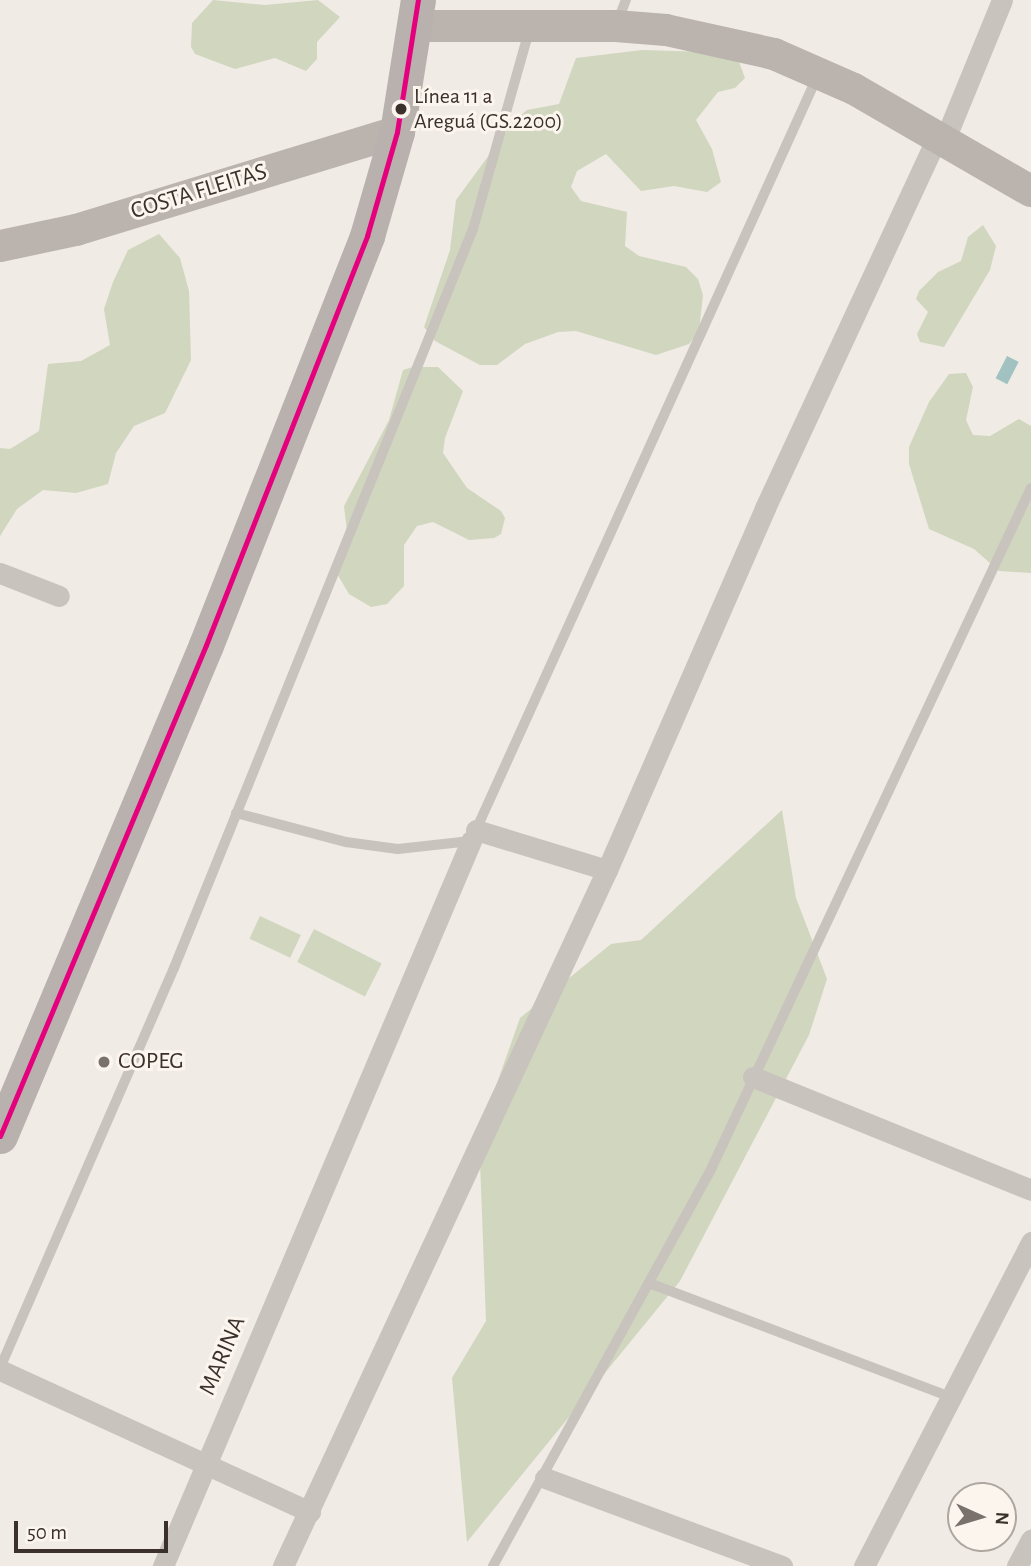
<!DOCTYPE html>
<meta charset="utf-8">
<style>
body{margin:0}
#map{position:relative;width:1031px;height:1566px;overflow:hidden;background:#f0ebe5;font-family:"Alegreya Sans",sans-serif}
div>[style]{position:absolute}
.green>*{inset:0;background:#d1d6bf;transform-origin:0 0}
.water>*{inset:0;background:#a1c2c1;transform-origin:0 0}
.service>*{height:10px;margin:-5px;padding:0 5px;transform-origin:5px;border-radius:5px;background:#c9c3be}
.minor>*{height:21px;margin:-10.5px;padding:0 10.5px;transform-origin:10.5px;border-radius:10.5px;background:#c9c3be}
.secondary>*{height:32px;margin:-16px;padding:0 16px;transform-origin:16px;border-radius:16px;background:#bab3ae}
.primary>*{height:35px;margin:-17.5px;padding:0 17.5px;transform-origin:17.5px;border-radius:17.5px;background:#b8b1ad}
.bus-1>*{height:5px;margin:-2.5px;padding:0 2.5px;transform-origin:2.5px;border-radius:2.5px;background:#e5007d}
.dots>*{width:19px;height:19px;translate:-50% -50%;box-sizing:border-box;border:4px solid #fbf5ee;border-radius:50%}
span{translate:-50% -50%;white-space:nowrap;text-align:center;line-height:1.15;-webkit-text-stroke:6px #fbf5ee;paint-order:stroke}
.bus-label{font-size:22px;color:#3b302b}
.left{translate:0 -50%;text-align:left}
.street-label{font-size:24px;color:#3b302b}
.poi-label{font-size:24px;color:#3b302b}
.north{position:absolute;left:947px;top:1482px;width:70px;height:70px;box-sizing:border-box;background:#fbf5ee;border:2px solid #aea6a0;border-radius:50%;rotate:94deg;font-size:19px;font-weight:700;line-height:28px;text-align:center;color:#3b302b}
.north::after{content:'';display:block;margin:auto;width:24px;height:32px;background:#7a716c;clip-path:polygon(50% 0,100% 100%,50% 72%,0 100%)}
.scale{position:absolute;left:14px;top:1521px;width:154px;height:32px;box-sizing:border-box;border:4px solid #3b302b;border-top:0;padding-left:9px;font-size:21px;line-height:24px;white-space:nowrap;color:#3b302b;-webkit-text-stroke:5px #fbf5ee;paint-order:stroke}
</style>
<div id="map">
<div class="green">
<i style="clip-path:polygon(213px 0,265px 5px,318px 0,340px 17px,317px 42px,317px 59px,306px 71px,275px 58px,235px 69px,195px 54px,191px 47px,192px 23px)"></i>
<i style="clip-path:polygon(642px 50px,708px 52px,739px 62px,745px 78px,735px 88px,718px 92px,696px 120px,712px 149px,721px 182px,707px 192px,674px 186px,641px 191px,606px 154px,577px 171px,571px 187px,581px 201px,627px 212px,625px 246px,639px 256px,686px 267px,698px 279px,703px 295px,699px 331px,689px 344px,656px 355px,576px 331px,558px 332px,525px 344px,497px 365px,480px 365px,435px 341px,424px 327px,450px 250px,456px 200px,514px 121px,527px 110px,559px 104px,576px 58px)"></i>
<i style="clip-path:polygon(983px 225px,996px 246px,990px 270px,944px 347px,920px 342px,917px 334px,928px 312px,916px 299px,919px 291px,938px 272px,961px 261px,968px 237px)"></i>
<i style="clip-path:polygon(159px 234px,180px 258px,189px 291px,191px 360px,165px 413px,134px 426px,116px 453px,108px 484px,76px 493px,43px 490px,17px 509px,0 536px,0 448px,10px 449px,39px 431px,48px 364px,81px 361px,110px 345px,104px 309px,113px 282px,128px 250px)"></i>
<i style="clip-path:polygon(413px 367px,438px 367px,463px 391px,445px 438px,443px 453px,467px 488px,501px 511px,505px 518px,501px 534px,494px 538px,469px 540px,433px 522px,417px 526px,404px 545px,404px 586px,387px 604px,371px 607px,349px 594px,336px 572px,347px 531px,344px 506px,389px 420px,403px 370px)"></i>
<i style="clip-path:polygon(966px 373px,973px 387px,966px 420px,973px 435px,990px 436px,1019px 419px,1031px 426px,1031px 573px,999px 571px,974px 549px,929px 529px,909px 464px,909px 447px,929px 402px,949px 374px)"></i>
<i style="clip-path:polygon(782px 810px,796px 898px,827px 979px,809px 1035px,680px 1281px,467px 1542px,452px 1378px,486px 1321px,479px 1134px,520px 1018px,611px 944px,641px 940px)"></i>
<i style="left:260px;top:916px;width:45px;height:25px;rotate:25deg"></i>
<i style="left:314px;top:929px;width:76px;height:37px;rotate:27deg"></i>
</div>
<div class="water">
<i style="left:1007px;top:356px;width:13px;height:25px;rotate:27deg"></i>
</div>
<div class="service">
<i style="left:617px;top:23px;width:25px;rotate:-69deg"></i>
<i style="left:236px;top:813px;width:114px;rotate:14.8deg"></i>
<i style="left:346px;top:842px;width:52px;rotate:7.7deg"></i>
<i style="left:398px;top:849px;width:73px;rotate:-6.3deg"></i>
<i style="left:471px;top:841px;width:841px;rotate:-65.63deg"></i>
<i style="left:649px;top:1283px;width:322px;rotate:20.7deg"></i>
<i style="left:0;top:1368px;width:436px;rotate:-66.5deg"></i>
<i style="left:174px;top:968px;width:797px;rotate:-67.97deg"></i>
<i style="left:473px;top:229px;width:209px;rotate:-74.2deg"></i>
<i style="left:493px;top:1566px;width:455px;rotate:-61.2deg"></i>
<i style="left:712px;top:1167px;width:750px;rotate:-64.84deg"></i>
</div>
<div class="minor">
<i style="left:945px;top:139px;width:150px;rotate:-67.7deg"></i>
<i style="left:0;top:573px;width:63px;rotate:21.3deg"></i>
<i style="left:476px;top:830px;width:137px;rotate:17deg"></i>
<i style="left:753px;top:1077px;width:300px;rotate:22.1deg"></i>
<i style="left:0;top:1370px;width:341px;rotate:24.6deg"></i>
<i style="left:545px;top:1478px;width:253px;rotate:20.4deg"></i>
<i style="left:163px;top:1566px;width:788px;rotate:-66.98deg"></i>
<i style="left:283px;top:1566px;width:768px;rotate:-65.04deg"></i>
<i style="left:607px;top:870px;width:395px;rotate:-66.4deg"></i>
<i style="left:765px;top:508px;width:411px;rotate:-65.1deg"></i>
<i style="left:864px;top:1566px;width:365px;rotate:-62.7deg"></i>
<i style="left:1017px;top:1566px;width:30px;rotate:-62deg"></i>
</div>
<div class="secondary">
<i style="left:417px;top:26px;width:199px"></i>
<i style="left:616px;top:26px;width:50px;rotate:4.6deg"></i>
<i style="left:666px;top:30px;width:111px;rotate:12.5deg"></i>
<i style="left:774px;top:54px;width:87px;rotate:23.6deg"></i>
<i style="left:854px;top:89px;width:204px;rotate:30deg"></i>
<i style="left:0;top:246px;width:78px;rotate:-11.9deg"></i>
<i style="left:76px;top:230px;width:336px;rotate:-17deg"></i>
</div>
<div class="primary">
<i style="left:0;top:1136px;width:532px;rotate:-67.24deg"></i>
<i style="left:206px;top:645px;width:440px;rotate:-68.5deg"></i>
<i style="left:367px;top:236px;width:108px;rotate:-73.9deg"></i>
<i style="left:397px;top:132px;width:134px;rotate:-81deg"></i>
</div>
<div class="bus-1">
<i style="left:0;top:1136px;width:532px;rotate:-67.24deg"></i>
<i style="left:206px;top:645px;width:440px;rotate:-68.5deg"></i>
<i style="left:367px;top:236px;width:108px;rotate:-73.9deg"></i>
<i style="left:397px;top:132px;width:134px;rotate:-81deg"></i>
</div>
<div class="dots">
<i style="left:401px;top:109px;background:#3b302b"></i>
<i style="left:104px;top:1062px;background:#7a716c"></i>
</div>
<div class="bus-label">
<span class="left" style="left:414px;top:109px">Línea 11 a<br>Areguá (GS.2200)</span>
</div>
<div class="street-label">
<span style="left:199px;top:192px;rotate:-17deg">COSTA FLEITAS</span>
<span style="left:223px;top:1356px;rotate:-67deg">MARINA</span>
</div>
<div class="poi-label">
<span class="left" style="left:118px;top:1062px">COPEG</span>
</div>
<div class="north">N</div>
<div class="scale">50 m</div>
</div>
